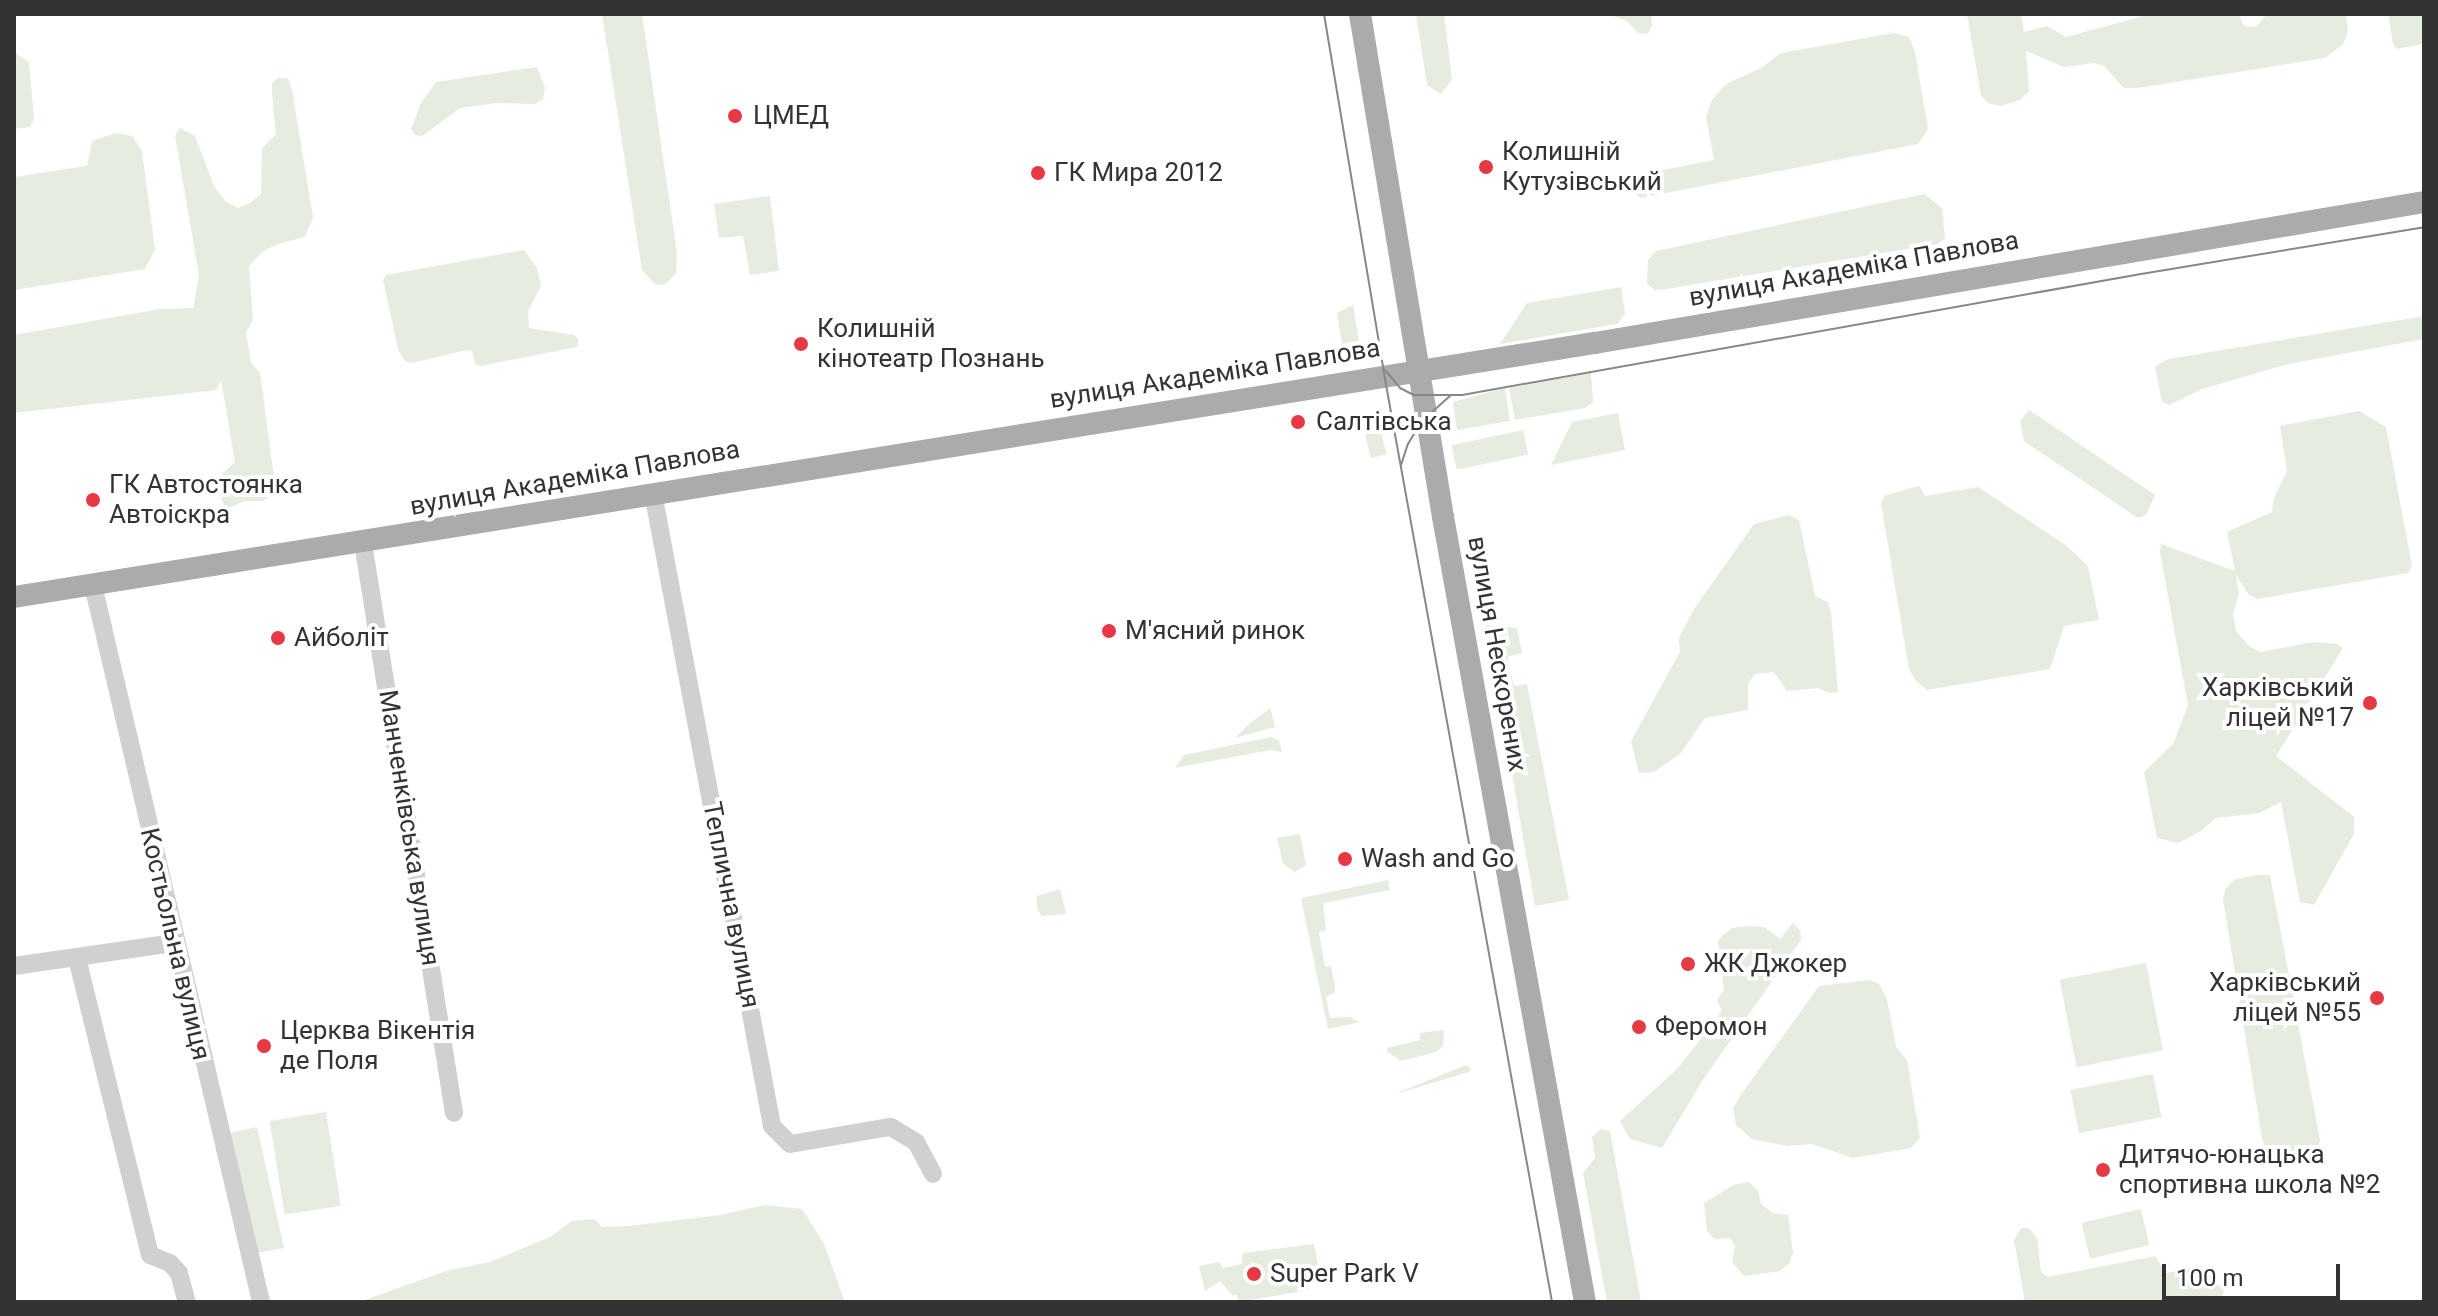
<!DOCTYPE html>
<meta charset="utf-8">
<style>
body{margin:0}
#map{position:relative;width:2438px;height:1316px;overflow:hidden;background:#fff;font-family:Roboto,sans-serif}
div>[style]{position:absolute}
.green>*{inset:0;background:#e6ecdf;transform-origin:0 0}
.minor>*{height:18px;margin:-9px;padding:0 9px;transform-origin:9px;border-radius:9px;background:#d0d0d0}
.major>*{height:22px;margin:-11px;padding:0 11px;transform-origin:11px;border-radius:11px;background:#ababab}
.tram>*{height:2px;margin:-1px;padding:0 1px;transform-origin:1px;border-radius:1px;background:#888}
.dots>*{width:22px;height:22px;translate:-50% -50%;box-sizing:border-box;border:4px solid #fff;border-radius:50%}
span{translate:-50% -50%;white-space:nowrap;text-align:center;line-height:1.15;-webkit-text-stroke:8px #fff;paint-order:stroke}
.poi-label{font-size:26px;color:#333}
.left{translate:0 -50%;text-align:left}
.right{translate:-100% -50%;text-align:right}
.street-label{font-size:26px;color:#333}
.frame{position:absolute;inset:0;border:16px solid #333;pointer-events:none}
.scale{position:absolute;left:2162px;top:1264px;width:178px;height:36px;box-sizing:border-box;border:4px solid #333;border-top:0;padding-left:10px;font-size:24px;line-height:28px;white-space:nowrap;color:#333;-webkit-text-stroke:6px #fff;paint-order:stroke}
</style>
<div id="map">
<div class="green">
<i style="clip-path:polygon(602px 14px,642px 14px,677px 253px,676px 273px,666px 284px,656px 285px,642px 270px)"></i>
<i style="clip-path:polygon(1416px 14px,1444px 14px,1452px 80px,1441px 94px,1427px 85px)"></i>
<i style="clip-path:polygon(1608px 14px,1651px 14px,1652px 25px,1648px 34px,1638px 33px,1627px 21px)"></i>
<i style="clip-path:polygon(1967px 14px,2021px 14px,2024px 32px,2047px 26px,2066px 37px,2151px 14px,2239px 14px,2244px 26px,2256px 27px,2267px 14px,2346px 14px,2348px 31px,2343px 44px,2325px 58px,2138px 88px,2124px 88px,2104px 66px,2095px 63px,2064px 67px,2026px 51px,2029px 91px,2020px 100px,2001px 106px,1990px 104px,1981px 96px)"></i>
<i style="clip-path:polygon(2388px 14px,2424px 14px,2424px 44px,2397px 49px,2393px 44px)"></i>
<i style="clip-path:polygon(1894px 33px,1909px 37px,1915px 52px,1928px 129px,1918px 144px,1640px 198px,1636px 194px,1633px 179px,1638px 175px,1714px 160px,1706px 117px,1712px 100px,1726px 84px,1761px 68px,1781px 53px)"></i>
<i style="clip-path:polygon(14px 52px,29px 62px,34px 119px,30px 127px,14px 129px)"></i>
<i style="clip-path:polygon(537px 67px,545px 88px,543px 99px,535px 104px,496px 103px,460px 108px,422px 136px,415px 135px,411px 129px,421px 103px,436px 82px)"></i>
<i style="clip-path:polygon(278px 78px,288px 78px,292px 90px,313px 217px,305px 237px,278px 244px,262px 252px,249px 266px,253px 320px,246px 332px,251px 363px,260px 373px,276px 492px,263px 501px,245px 501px,229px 508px,224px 505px,218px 492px,223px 473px,235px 462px,221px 380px,216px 390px,14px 413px,14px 335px,160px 309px,193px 308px,199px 275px,175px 136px,180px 128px,195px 136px,214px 186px,226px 202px,238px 208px,250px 203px,261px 194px,262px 148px,276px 134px,272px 93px,272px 83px)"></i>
<i style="clip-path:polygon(116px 133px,132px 136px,142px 151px,155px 250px,145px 269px,14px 290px,14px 177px,87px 166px,92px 141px)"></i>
<i style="clip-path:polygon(1924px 194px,1942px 208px,1945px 239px,1937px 244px,1666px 289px,1655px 290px,1647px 284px,1648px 260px,1656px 251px)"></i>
<i style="clip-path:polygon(770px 196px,779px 271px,750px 275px,743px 236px,719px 238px,714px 204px)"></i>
<i style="clip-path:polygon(524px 250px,537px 268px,541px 286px,528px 311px,529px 328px,574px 335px,579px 340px,577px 347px,480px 366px,475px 364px,472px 351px,467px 350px,411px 363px,405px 361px,398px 349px,383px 280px,386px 275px)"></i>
<i style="clip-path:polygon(1621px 287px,1625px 314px,1617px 324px,1500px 344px,1527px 303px)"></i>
<i style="clip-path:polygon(1353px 305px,1359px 341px,1342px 344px,1337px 313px)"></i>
<i style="clip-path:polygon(2424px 316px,2424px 339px,2288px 364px,2202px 389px,2169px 405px,2162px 402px,2155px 366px,2169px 359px)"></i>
<i style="clip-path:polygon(1591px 373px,1593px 402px,1585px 408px,1515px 420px,1509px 388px)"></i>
<i style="clip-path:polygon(1505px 388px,1510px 421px,1457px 430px,1453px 402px)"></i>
<i style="clip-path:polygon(2029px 410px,2155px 495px,2146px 515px,2138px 518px,2024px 441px,2020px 421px)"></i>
<i style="clip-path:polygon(2359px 411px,2386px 427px,2412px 566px,2408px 573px,2257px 599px,2249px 595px,2236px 575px,2239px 594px,2233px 615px,2236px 631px,2250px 647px,2261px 652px,2313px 642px,2337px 644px,2343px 648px,2276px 756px,2354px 817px,2354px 834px,2314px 905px,2300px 902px,2281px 802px,2259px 813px,2216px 818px,2201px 831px,2178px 843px,2157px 838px,2144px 772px,2173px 744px,2188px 705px,2160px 552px,2161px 544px,2235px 571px,2227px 532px,2272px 512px,2274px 498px,2287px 471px,2280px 426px)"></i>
<i style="clip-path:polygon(1618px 413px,1625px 450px,1551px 465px,1572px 422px)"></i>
<i style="left:1380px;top:427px;width:28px;height:16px;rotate:77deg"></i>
<i style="left:1523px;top:430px;width:25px;height:73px;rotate:78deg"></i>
<i style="clip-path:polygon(1919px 486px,1925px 496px,1978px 487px,2067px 546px,2088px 566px,2099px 620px,2064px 626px,2050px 669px,1927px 690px,1915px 680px,1909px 669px,1881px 503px,1886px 495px)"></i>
<i style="clip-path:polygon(1789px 515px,1799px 520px,1815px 596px,1828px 602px,1831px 612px,1838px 692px,1829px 693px,1818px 688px,1787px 691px,1774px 672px,1755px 674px,1748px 684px,1748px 710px,1705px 718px,1680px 754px,1654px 772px,1639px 773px,1631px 741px,1680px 652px,1679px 638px,1694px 609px,1754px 524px)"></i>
<i style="clip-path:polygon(1486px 625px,1517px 628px,1522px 653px,1507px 657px,1514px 686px,1527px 684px,1569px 900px,1535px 906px)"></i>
<i style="clip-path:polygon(1270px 708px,1275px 727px,1235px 738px,1248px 725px)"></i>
<i style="clip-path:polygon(1271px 737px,1279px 740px,1282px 752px,1270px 750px,1175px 768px,1184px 755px)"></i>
<i style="clip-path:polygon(1300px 834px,1306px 865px,1295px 872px,1283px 864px,1277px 838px)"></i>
<i style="clip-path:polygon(2257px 875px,2270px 875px,2320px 1140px,2316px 1151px,2280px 1162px,2269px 1159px,2262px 1138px,2223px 899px,2226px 888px,2236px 879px)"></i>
<i style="clip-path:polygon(1388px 880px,1390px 890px,1323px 903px,1326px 930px,1319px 932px,1325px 967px,1331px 966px,1335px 986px,1335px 992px,1326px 997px,1330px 1018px,1349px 1017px,1360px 1022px,1328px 1029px,1301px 898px)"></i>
<i style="clip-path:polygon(1060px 889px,1066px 914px,1042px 916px,1037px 909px,1037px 896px)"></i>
<i style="clip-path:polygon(1793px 923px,1800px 930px,1801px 940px,1702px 1081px,1662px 1148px,1630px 1139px,1620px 1121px,1678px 1068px,1722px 1011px,1717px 1000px,1724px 990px,1718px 941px,1723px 935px,1732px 928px,1749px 926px,1764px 927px,1780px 939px)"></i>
<i style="left:2146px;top:963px;width:89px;height:88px;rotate:79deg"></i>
<i style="clip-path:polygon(1869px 980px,1879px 984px,1887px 999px,1896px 1047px,1907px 1060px,1920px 1138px,1911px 1148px,1853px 1158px,1812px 1144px,1787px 1146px,1752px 1139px,1736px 1125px,1733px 1108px,1740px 1096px,1819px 986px)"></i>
<i style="clip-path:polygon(1444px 1030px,1443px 1046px,1436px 1052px,1401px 1061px,1387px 1051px,1387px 1048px,1420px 1040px,1420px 1033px)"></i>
<i style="clip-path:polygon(1466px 1065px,1471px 1069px,1469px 1072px,1392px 1095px)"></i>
<i style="left:2153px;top:1074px;width:44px;height:84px;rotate:79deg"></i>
<i style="left:326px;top:1112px;width:95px;height:57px;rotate:81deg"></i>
<i style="clip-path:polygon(257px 1127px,284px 1248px,257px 1253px,224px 1134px)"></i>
<i style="clip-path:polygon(1601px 1129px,1610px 1131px,1641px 1302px,1607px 1302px,1583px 1173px,1595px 1158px,1592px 1137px)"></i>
<i style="clip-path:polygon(1749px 1182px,1758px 1191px,1761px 1204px,1773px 1213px,1788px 1215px,1793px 1253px,1789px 1264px,1780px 1271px,1744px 1276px,1732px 1262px,1735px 1245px,1730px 1238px,1714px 1239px,1707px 1231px,1704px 1203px,1733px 1185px)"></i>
<i style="clip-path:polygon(765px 1205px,802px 1209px,824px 1244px,845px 1302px,359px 1302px,446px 1271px,490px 1262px,550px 1237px,572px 1221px,595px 1219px,602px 1227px,629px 1226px,720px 1215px)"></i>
<i style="left:2141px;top:1209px;width:37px;height:61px;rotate:77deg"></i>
<i style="clip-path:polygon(2021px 1228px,2029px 1228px,2037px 1238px,2041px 1272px,2048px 1277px,2155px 1256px,2166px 1273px,2201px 1266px,2224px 1291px,2221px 1302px,2025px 1302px,2014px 1240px)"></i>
<i style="clip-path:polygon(1314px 1244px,1319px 1271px,1307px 1276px,1309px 1290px,1239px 1302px,1237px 1295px,1232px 1295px,1220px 1281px,1205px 1291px,1199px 1266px,1219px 1262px,1223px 1268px,1242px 1264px,1243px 1253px)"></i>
</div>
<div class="minor">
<i style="left:653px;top:493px;width:644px;rotate:79.35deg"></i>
<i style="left:772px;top:1126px;width:25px;rotate:45deg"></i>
<i style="left:790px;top:1144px;width:102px;rotate:-9.6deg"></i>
<i style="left:891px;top:1127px;width:29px;rotate:31deg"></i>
<i style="left:916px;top:1142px;width:36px;rotate:62deg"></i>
<i style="left:363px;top:543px;width:577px;rotate:80.93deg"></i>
<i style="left:93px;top:585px;width:736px;rotate:76.81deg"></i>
<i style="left:77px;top:958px;width:306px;rotate:76.2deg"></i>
<i style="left:150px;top:1255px;width:22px;rotate:22deg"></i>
<i style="left:170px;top:1263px;width:13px;rotate:48deg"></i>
<i style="left:179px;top:1273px;width:30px;rotate:75deg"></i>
<i style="left:14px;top:966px;width:162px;rotate:-8.2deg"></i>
</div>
<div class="major">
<i style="left:1360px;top:14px;width:510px;rotate:80.63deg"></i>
<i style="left:1443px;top:517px;width:798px;rotate:79.75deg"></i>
<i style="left:14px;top:597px;width:1601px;rotate:-9.13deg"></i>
<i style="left:1595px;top:343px;width:841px;rotate:-9.65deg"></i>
</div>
<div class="tram">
<i style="left:1324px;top:14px;width:359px;rotate:80.5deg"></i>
<i style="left:1383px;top:368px;width:949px;rotate:79.74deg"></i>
<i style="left:1385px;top:370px;width:23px;rotate:50deg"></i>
<i style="left:1400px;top:388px;width:16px;rotate:27deg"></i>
<i style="left:1414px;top:395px;width:48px"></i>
<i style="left:1462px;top:395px;width:684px;rotate:-10.11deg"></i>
<i style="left:2135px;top:275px;width:293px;rotate:-9.4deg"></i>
<i style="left:1401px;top:465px;width:22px;rotate:-72deg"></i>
<i style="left:1408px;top:444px;width:26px;rotate:-59deg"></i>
<i style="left:1421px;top:422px;width:40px;rotate:-42deg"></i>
</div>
<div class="dots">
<i style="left:735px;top:116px;background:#e63946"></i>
<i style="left:1486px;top:167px;background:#e63946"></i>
<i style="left:1038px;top:173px;background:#e63946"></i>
<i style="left:801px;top:344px;background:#e63946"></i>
<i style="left:1298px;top:422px;background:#e63946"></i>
<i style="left:93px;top:500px;background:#e63946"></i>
<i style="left:1109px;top:631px;background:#e63946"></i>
<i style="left:278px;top:638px;background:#e63946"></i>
<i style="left:2370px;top:703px;background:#e63946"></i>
<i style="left:1345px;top:859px;background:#e63946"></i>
<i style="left:1688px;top:964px;background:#e63946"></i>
<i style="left:2377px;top:998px;background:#e63946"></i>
<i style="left:1639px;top:1027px;background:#e63946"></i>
<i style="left:264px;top:1046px;background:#e63946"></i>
<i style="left:2103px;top:1170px;background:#e63946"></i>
<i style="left:1254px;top:1274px;background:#e63946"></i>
</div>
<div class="poi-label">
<span class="left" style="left:753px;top:116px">ЦМЕД</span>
<span class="left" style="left:1502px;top:167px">Колишній<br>Кутузівський</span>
<span class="left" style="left:1054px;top:173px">ГК Мира 2012</span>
<span class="left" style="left:817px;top:344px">Колишній<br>кінотеатр Познань</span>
<span class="left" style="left:1316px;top:422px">Салтівська</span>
<span class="left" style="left:109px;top:500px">ГК Автостоянка<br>Автоіскра</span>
<span class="left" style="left:1125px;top:631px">М'ясний ринок</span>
<span class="left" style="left:294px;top:638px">Айболіт</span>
<span class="right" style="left:2354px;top:703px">Харківський<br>ліцей №17</span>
<span class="left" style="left:1361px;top:859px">Wash and Go</span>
<span class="left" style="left:1704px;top:964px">ЖК Джокер</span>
<span class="right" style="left:2361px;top:998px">Харківський<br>ліцей №55</span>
<span class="left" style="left:1655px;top:1027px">Феромон</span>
<span class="left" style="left:280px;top:1046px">Церква Вікентія<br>де Поля</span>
<span class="left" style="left:2119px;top:1170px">Дитячо-юнацька<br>спортивна школа №2</span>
<span class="left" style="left:1270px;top:1274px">Super Park V</span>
</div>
<div class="street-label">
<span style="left:1854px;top:269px;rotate:-10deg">вулиця Академіка Павлова</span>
<span style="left:1215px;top:374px;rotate:-9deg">вулиця Академіка Павлова</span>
<span style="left:575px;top:478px;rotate:-10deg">вулиця Академіка Павлова</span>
<span style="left:1497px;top:654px;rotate:80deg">вулиця Нескорених</span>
<span style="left:409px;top:828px;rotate:81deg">Манченківська вулиця</span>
<span style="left:731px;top:905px;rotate:79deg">Теплична вулиця</span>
<span style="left:175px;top:944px;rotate:77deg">Костьольна вулиця</span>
</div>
<div class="frame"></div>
<div class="scale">100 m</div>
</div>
